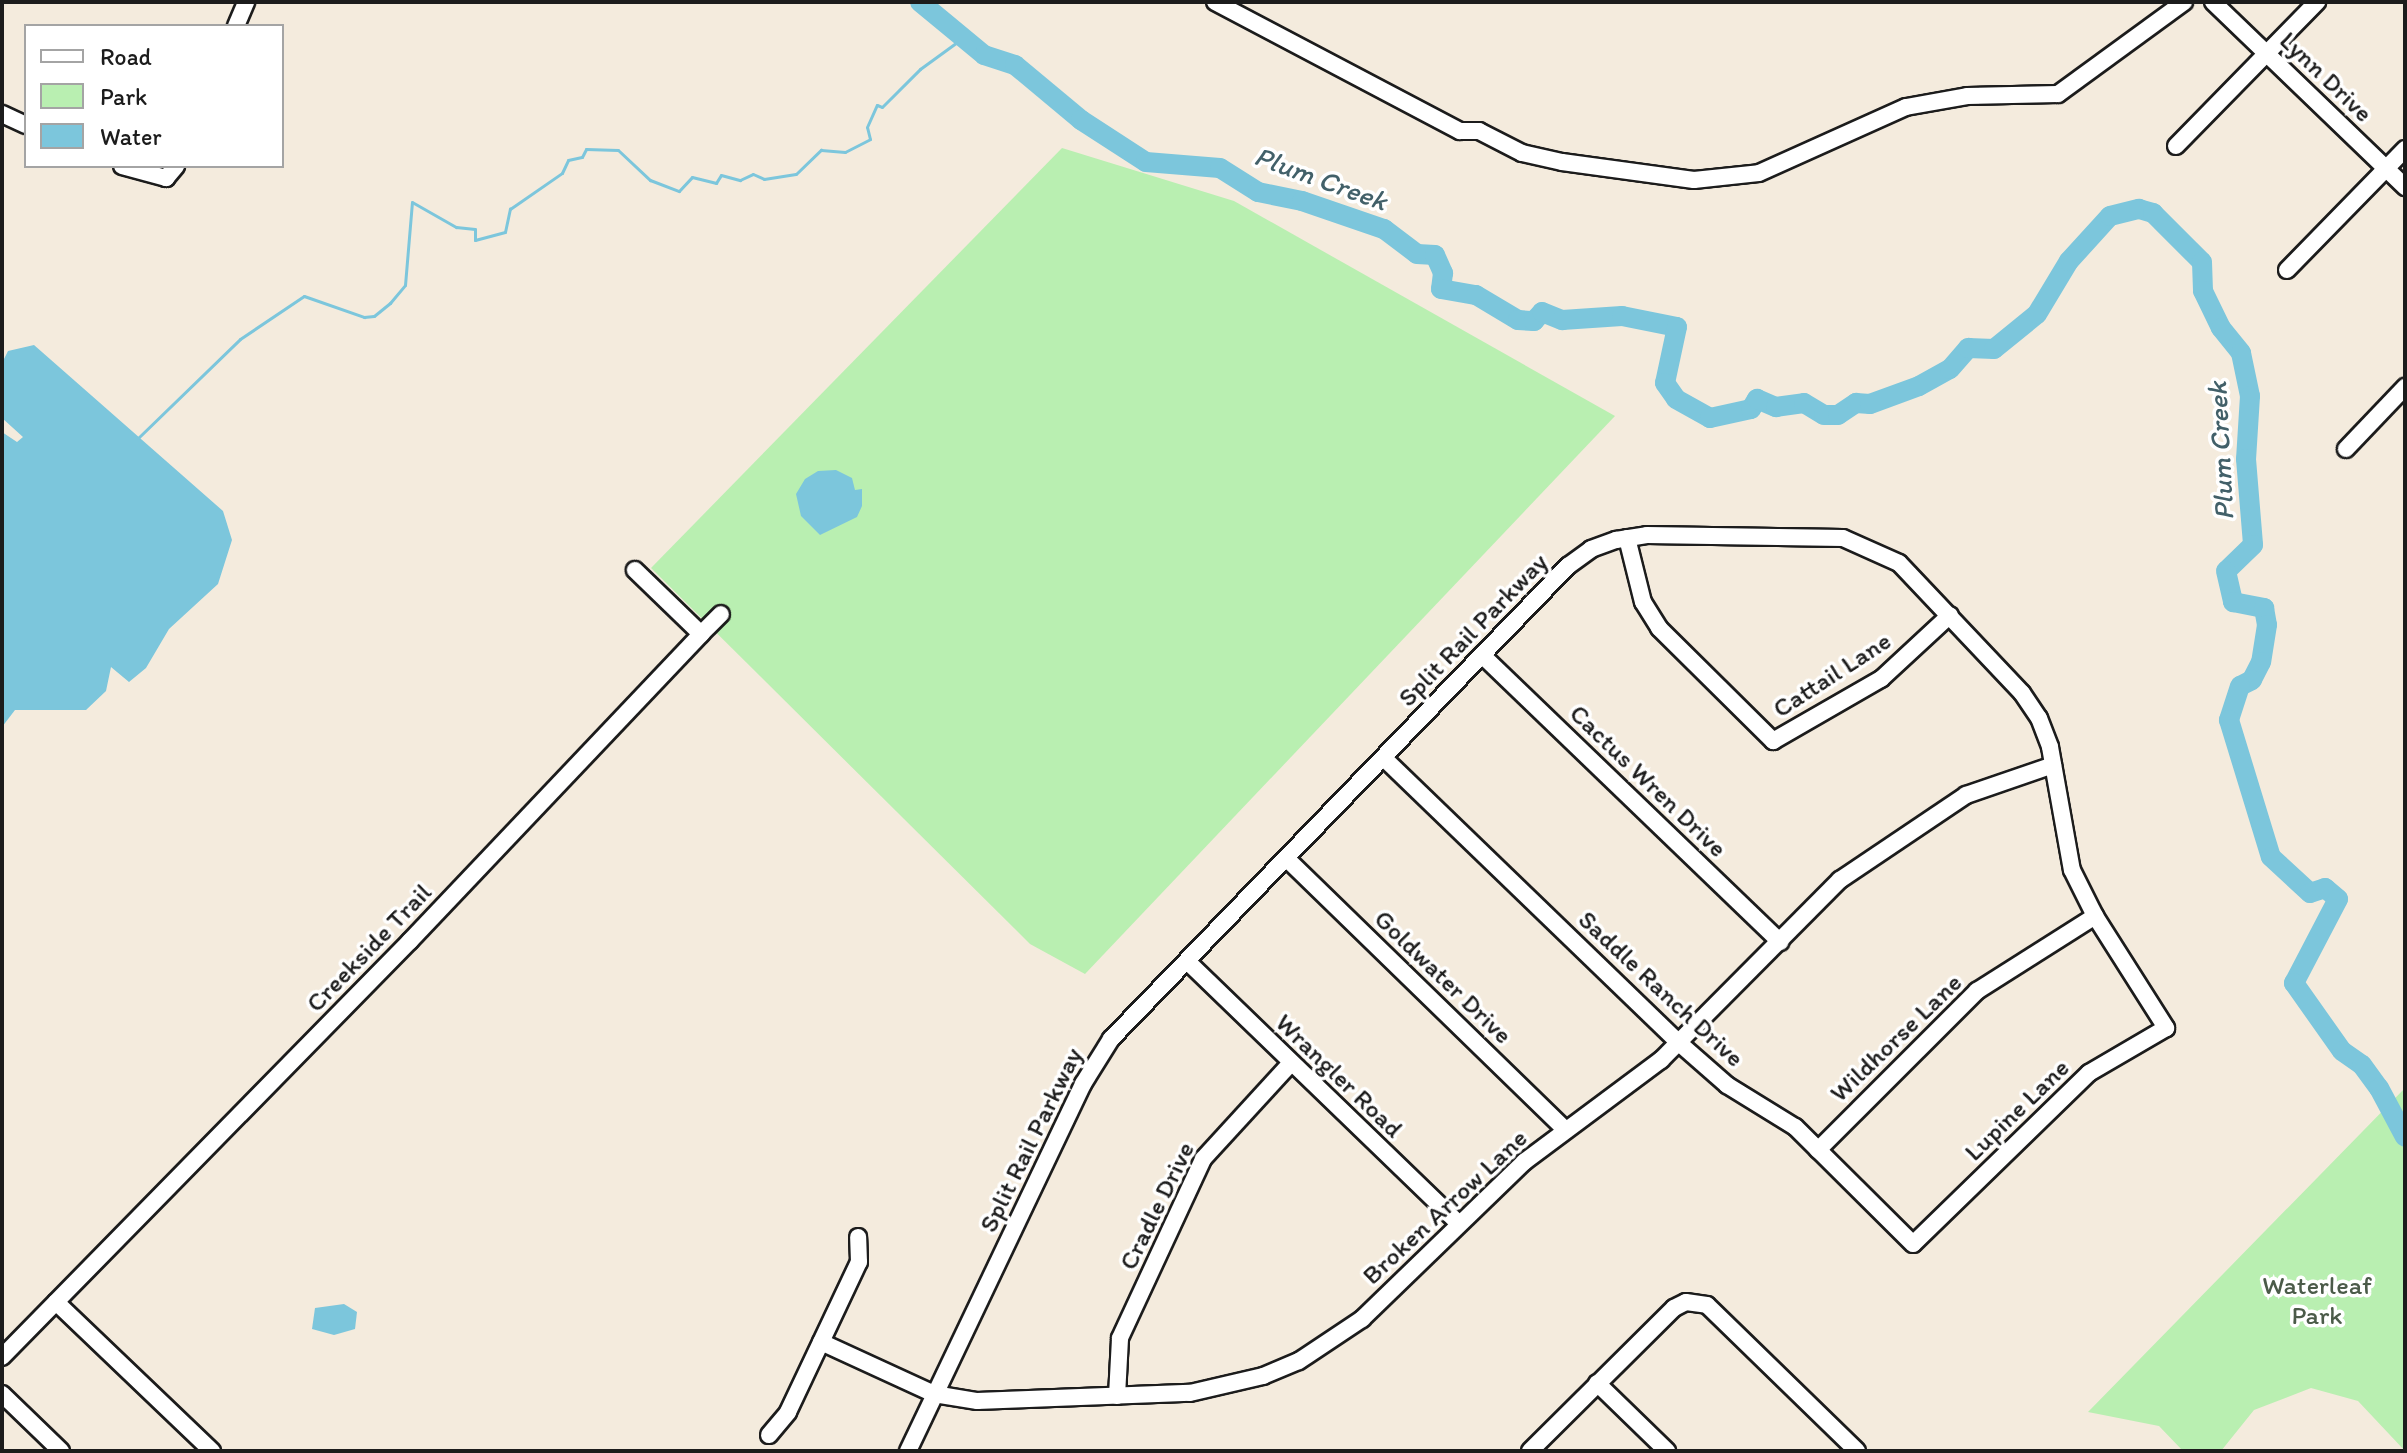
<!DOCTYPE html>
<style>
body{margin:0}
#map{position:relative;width:2407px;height:1453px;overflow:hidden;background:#f4ebdd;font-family:Itim,sans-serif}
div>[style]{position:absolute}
.green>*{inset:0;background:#b9efb1}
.water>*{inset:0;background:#7cc6dc}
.stream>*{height:3px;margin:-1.5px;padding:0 1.5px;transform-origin:1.5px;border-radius:1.5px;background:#7cc6dc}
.river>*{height:20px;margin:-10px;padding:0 10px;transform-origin:10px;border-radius:10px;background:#7cc6dc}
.roads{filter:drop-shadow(2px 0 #1c1c1c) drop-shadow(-2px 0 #1c1c1c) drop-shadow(0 2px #1c1c1c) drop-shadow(0 -2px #1c1c1c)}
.minor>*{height:16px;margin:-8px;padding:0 8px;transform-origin:8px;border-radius:8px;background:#fff}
span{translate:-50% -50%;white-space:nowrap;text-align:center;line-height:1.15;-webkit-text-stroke:7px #fff;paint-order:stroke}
.street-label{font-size:26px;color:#1c1c1c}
.park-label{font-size:26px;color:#4b5b49}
.water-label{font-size:28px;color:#426069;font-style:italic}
.frame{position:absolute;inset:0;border:4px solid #1c1c1c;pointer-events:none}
.legend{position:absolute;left:24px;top:24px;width:260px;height:144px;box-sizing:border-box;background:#fff;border:2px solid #a4a4a4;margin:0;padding:10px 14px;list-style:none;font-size:24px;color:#1c1c1c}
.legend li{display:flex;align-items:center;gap:16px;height:40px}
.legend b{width:40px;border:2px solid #a4a4a4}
</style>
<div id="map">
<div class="green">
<i style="clip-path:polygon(1062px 148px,1234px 201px,1615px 416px,1085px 974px,1030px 944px,651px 568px)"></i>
<i style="clip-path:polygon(2405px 1088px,2405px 1451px,2358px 1401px,2311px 1388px,2254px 1410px,2221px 1451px,2183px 1451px,2159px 1426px,2088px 1412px)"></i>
</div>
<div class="water">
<i style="clip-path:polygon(34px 345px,223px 511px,232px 540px,218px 584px,169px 629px,146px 668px,129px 682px,111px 667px,106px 691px,86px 710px,15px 710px,2px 727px,2px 432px,17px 442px,23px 437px,2px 418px,2px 363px,8px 351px)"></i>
<i style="clip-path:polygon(836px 470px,852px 478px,855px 490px,862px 489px,862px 506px,857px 517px,820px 535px,801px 516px,796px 494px,805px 479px,818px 471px)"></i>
<i style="clip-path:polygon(344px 1304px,357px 1312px,355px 1329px,334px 1335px,312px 1329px,315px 1308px)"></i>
</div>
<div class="stream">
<i style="left:138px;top:438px;width:142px;rotate:-44.1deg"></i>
<i style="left:240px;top:339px;width:77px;rotate:-33.9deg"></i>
<i style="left:304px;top:296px;width:64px;rotate:19.3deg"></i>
<i style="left:364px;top:317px;width:10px;rotate:-6deg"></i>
<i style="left:374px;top:316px;width:21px;rotate:-39deg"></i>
<i style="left:390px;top:303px;width:23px;rotate:-50deg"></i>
<i style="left:405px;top:285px;width:83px;rotate:-85.2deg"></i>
<i style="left:412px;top:202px;width:51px;rotate:29.6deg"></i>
<i style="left:456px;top:227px;width:19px;rotate:6deg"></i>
<i style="left:475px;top:229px;width:11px;rotate:90deg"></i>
<i style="left:475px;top:240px;width:31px;rotate:-15deg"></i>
<i style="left:505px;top:232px;width:24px;rotate:-78deg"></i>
<i style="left:510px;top:209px;width:63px;rotate:-34.7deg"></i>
<i style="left:562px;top:173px;width:14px;rotate:-65deg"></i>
<i style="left:568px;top:160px;width:14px;rotate:-12deg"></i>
<i style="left:582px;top:157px;width:9px;rotate:-63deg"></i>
<i style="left:586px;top:149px;width:32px;rotate:2deg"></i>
<i style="left:618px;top:150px;width:44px;rotate:43.2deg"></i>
<i style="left:650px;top:180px;width:31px;rotate:21deg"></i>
<i style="left:679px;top:191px;width:19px;rotate:-47deg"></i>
<i style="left:692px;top:177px;width:25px;rotate:14deg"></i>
<i style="left:716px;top:183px;width:9px;rotate:-58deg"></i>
<i style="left:721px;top:175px;width:20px;rotate:15deg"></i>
<i style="left:740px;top:180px;width:14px;rotate:-25deg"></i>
<i style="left:753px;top:174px;width:12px;rotate:24deg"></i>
<i style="left:764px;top:179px;width:32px;rotate:-9deg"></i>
<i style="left:796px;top:174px;width:35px;rotate:-44deg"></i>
<i style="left:821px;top:150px;width:24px;rotate:5deg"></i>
<i style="left:845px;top:152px;width:28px;rotate:-27deg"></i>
<i style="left:870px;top:139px;width:12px;rotate:-104deg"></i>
<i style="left:867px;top:127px;width:24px;rotate:-66deg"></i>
<i style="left:877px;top:105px;width:5px;rotate:22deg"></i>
<i style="left:882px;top:107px;width:54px;rotate:-45deg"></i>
<i style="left:920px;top:69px;width:54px;rotate:-36deg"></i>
</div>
<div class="river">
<i style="left:920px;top:2px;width:83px;rotate:39.6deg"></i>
<i style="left:984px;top:55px;width:33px;rotate:18deg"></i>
<i style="left:1015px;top:65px;width:86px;rotate:39.8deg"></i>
<i style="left:1081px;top:120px;width:77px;rotate:32.9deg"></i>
<i style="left:1146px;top:162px;width:74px;rotate:4.6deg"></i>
<i style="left:1220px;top:168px;width:45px;rotate:32.3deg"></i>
<i style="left:1258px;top:192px;width:45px;rotate:11.6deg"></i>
<i style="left:1302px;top:201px;width:87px;rotate:18.9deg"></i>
<i style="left:1384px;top:229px;width:41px;rotate:37.1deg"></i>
<i style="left:1417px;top:254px;width:18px;rotate:3deg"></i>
<i style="left:1435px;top:255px;width:20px;rotate:66deg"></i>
<i style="left:1443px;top:273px;width:16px;rotate:97deg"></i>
<i style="left:1441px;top:289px;width:36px;rotate:10deg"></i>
<i style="left:1476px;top:295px;width:49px;rotate:30.8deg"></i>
<i style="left:1518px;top:320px;width:16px;rotate:4deg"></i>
<i style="left:1534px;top:321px;width:12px;rotate:-48deg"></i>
<i style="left:1542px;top:312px;width:22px;rotate:22deg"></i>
<i style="left:1562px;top:320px;width:60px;rotate:-3.8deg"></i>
<i style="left:1622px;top:316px;width:56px;rotate:11.3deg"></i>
<i style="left:1677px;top:327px;width:57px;rotate:102.1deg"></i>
<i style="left:1665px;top:383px;width:19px;rotate:55deg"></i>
<i style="left:1676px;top:399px;width:39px;rotate:29deg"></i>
<i style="left:1710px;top:418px;width:42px;rotate:-12.4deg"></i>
<i style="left:1751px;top:409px;width:12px;rotate:-59deg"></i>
<i style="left:1757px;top:399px;width:21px;rotate:23deg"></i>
<i style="left:1776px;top:407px;width:28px;rotate:-8deg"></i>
<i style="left:1804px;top:403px;width:23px;rotate:31deg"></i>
<i style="left:1824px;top:415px;width:14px"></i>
<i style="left:1838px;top:415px;width:22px;rotate:-34deg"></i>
<i style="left:1856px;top:403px;width:14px;rotate:4deg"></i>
<i style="left:1870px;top:404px;width:52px;rotate:-20.2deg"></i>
<i style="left:1919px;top:386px;width:35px;rotate:-29deg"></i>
<i style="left:1950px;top:369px;width:28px;rotate:-49deg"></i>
<i style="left:1968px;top:348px;width:26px;rotate:2deg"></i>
<i style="left:1994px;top:349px;width:55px;rotate:-39.1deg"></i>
<i style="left:2037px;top:314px;width:62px;rotate:-58.9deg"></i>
<i style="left:2069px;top:261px;width:61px;rotate:-47.7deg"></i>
<i style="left:2110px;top:216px;width:30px;rotate:-14deg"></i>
<i style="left:2139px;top:209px;width:15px;rotate:16deg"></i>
<i style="left:2153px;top:213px;width:69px;rotate:45deg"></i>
<i style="left:2202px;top:262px;width:29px;rotate:88deg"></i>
<i style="left:2203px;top:291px;width:41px;rotate:64.1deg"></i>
<i style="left:2221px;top:328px;width:32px;rotate:51deg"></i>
<i style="left:2241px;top:353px;width:44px;rotate:78.2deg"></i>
<i style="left:2250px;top:396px;width:63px;rotate:93.6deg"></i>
<i style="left:2246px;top:459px;width:86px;rotate:85.3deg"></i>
<i style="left:2253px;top:545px;width:37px;rotate:136deg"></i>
<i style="left:2226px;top:571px;width:32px;rotate:77deg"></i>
<i style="left:2233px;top:602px;width:32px;rotate:11deg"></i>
<i style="left:2264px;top:608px;width:17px;rotate:80deg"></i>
<i style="left:2267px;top:625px;width:37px;rotate:99deg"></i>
<i style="left:2261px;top:662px;width:20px;rotate:117deg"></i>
<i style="left:2252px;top:680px;width:13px;rotate:153deg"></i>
<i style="left:2240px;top:686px;width:36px;rotate:108deg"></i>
<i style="left:2229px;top:720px;width:143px;rotate:73deg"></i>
<i style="left:2271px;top:857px;width:53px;rotate:42.7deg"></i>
<i style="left:2310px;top:893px;width:16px;rotate:-18deg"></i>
<i style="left:2325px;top:888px;width:17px;rotate:40deg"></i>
<i style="left:2338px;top:899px;width:95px;rotate:117.6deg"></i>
<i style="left:2294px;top:983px;width:83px;rotate:54.8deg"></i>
<i style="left:2342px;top:1051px;width:24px;rotate:35deg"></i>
<i style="left:2362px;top:1065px;width:29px;rotate:54deg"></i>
<i style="left:2379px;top:1088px;width:55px;rotate:62deg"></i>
</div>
<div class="roads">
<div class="minor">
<i style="left:1215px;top:2px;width:277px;rotate:27.8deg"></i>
<i style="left:1460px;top:131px;width:19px"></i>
<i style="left:1479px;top:131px;width:48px;rotate:27.1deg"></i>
<i style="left:1522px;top:153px;width:41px;rotate:12.7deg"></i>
<i style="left:1562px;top:162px;width:133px;rotate:7.8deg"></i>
<i style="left:1694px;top:180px;width:65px;rotate:-6.1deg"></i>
<i style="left:1759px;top:173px;width:161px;rotate:-24.2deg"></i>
<i style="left:1906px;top:107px;width:62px;rotate:-10.2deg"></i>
<i style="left:1967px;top:96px;width:91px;rotate:-1.3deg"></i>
<i style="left:2058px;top:94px;width:156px;rotate:-36.1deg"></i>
<i style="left:2213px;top:2px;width:267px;rotate:43.9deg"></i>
<i style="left:236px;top:26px;width:26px;rotate:-67deg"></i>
<i style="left:2px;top:114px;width:26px;rotate:25deg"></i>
<i style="left:2176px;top:146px;width:202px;rotate:-45.6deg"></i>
<i style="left:122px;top:166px;width:46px;rotate:15.3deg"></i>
<i style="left:166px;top:178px;width:16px;rotate:-50deg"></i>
<i style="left:2287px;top:270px;width:169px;rotate:-45.7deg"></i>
<i style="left:2346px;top:449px;width:86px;rotate:-46.4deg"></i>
<i style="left:1627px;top:538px;width:66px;rotate:76deg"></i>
<i style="left:1643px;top:602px;width:31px;rotate:58deg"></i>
<i style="left:1659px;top:628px;width:161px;rotate:44.7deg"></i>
<i style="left:1773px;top:741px;width:125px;rotate:-29.9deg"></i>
<i style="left:1881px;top:679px;width:94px;rotate:-42.8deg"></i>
<i style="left:701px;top:634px;width:28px;rotate:-45deg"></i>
<i style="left:1482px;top:655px;width:414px;rotate:43.9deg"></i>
<i style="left:1287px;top:859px;width:389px;rotate:44.2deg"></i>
<i style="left:1188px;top:962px;width:376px;rotate:44deg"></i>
<i style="left:1818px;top:1150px;width:225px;rotate:-45deg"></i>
<i style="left:1977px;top:991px;width:140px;rotate:-32.4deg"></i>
<i style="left:56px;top:1302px;width:216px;rotate:43.7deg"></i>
<i style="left:821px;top:1342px;width:124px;rotate:24.7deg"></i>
<i style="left:934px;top:1394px;width:44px;rotate:9.2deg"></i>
<i style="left:977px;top:1401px;width:213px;rotate:-2.2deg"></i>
<i style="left:1190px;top:1393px;width:75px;rotate:-13.1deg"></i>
<i style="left:1263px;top:1376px;width:39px;rotate:-23deg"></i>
<i style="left:1299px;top:1361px;width:76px;rotate:-33.7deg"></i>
<i style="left:1362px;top:1319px;width:226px;rotate:-44.1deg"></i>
<i style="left:1524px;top:1162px;width:171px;rotate:-36.7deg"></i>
<i style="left:1661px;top:1060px;width:254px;rotate:-45.2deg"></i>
<i style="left:1840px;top:880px;width:152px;rotate:-34deg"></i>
<i style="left:1966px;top:795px;width:92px;rotate:-19deg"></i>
<i style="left:2px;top:1357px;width:583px;rotate:-45.56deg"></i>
<i style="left:410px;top:941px;width:423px;rotate:-46.5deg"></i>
<i style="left:701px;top:634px;width:92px;rotate:-135.9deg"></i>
<i style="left:1597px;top:1383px;width:98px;rotate:44.2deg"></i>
<i style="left:2px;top:1394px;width:82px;rotate:44deg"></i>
<i style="left:1117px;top:1396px;width:58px;rotate:-87deg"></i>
<i style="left:1120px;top:1338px;width:197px;rotate:-65.1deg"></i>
<i style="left:1203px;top:1159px;width:130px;rotate:-47.5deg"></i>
<i style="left:769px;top:1435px;width:30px;rotate:-50deg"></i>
<i style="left:788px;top:1412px;width:166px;rotate:-64.7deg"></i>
<i style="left:859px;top:1262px;width:25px;rotate:-92deg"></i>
<i style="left:908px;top:1451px;width:407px;rotate:-64.5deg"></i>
<i style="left:1083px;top:1084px;width:53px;rotate:-58.1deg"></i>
<i style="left:1111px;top:1039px;width:658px;rotate:-45.99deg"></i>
<i style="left:1568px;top:566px;width:29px;rotate:-36deg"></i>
<i style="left:1591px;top:549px;width:27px;rotate:-20deg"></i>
<i style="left:1616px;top:540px;width:31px;rotate:-9deg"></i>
<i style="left:1647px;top:535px;width:196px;rotate:0.9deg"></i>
<i style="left:1843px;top:538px;width:61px;rotate:24.1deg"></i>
<i style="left:1899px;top:563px;width:179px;rotate:46.6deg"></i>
<i style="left:2022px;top:693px;width:30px;rotate:56deg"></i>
<i style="left:2039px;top:718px;width:31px;rotate:69deg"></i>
<i style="left:2050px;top:747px;width:125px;rotate:79.9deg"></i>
<i style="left:2072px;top:870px;width:51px;rotate:63.4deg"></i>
<i style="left:2095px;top:916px;width:133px;rotate:57.6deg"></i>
<i style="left:2166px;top:1028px;width:89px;rotate:149.7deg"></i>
<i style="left:2089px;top:1073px;width:245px;rotate:135.8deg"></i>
<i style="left:1913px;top:1244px;width:166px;rotate:-135.2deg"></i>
<i style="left:1795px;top:1127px;width:80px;rotate:-148.3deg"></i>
<i style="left:1727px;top:1085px;width:64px;rotate:-138.8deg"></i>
<i style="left:1679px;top:1043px;width:410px;rotate:-136deg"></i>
<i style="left:1530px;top:1451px;width:203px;rotate:-44.8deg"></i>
<i style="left:1674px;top:1308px;width:13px;rotate:-27deg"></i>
<i style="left:1686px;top:1302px;width:21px;rotate:8deg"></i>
<i style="left:1707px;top:1305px;width:209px;rotate:44.2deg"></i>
</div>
</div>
<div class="street-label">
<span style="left:2326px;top:77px;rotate:44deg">Lynn Drive</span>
<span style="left:1473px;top:630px;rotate:-46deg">Split Rail Parkway</span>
<span style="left:1832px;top:675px;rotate:-33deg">Cattail Lane</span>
<span style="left:1648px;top:781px;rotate:44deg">Cactus Wren Drive</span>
<span style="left:369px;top:948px;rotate:-46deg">Creekside Trail</span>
<span style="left:1443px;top:977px;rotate:44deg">Goldwater Drive</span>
<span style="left:1661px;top:989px;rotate:43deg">Saddle Ranch Drive</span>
<span style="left:1896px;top:1038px;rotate:-44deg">Wildhorse Lane</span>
<span style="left:1339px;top:1076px;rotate:44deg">Wrangler Road</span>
<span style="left:2017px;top:1110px;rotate:-44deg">Lupine Lane</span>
<span style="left:1031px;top:1140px;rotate:-64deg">Split Rail Parkway</span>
<span style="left:1157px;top:1206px;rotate:-64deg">Cradle Drive</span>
<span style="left:1445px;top:1207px;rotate:-43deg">Broken Arrow Lane</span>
</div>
<div class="park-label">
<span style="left:2317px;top:1301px">Waterleaf<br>Park</span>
</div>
<div class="water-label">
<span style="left:1321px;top:178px;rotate:20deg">Plum Creek</span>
<span style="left:2220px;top:451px;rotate:-93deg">Plum Creek</span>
</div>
<div class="frame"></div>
<ul class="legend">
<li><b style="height:10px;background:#fff"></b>Road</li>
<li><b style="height:22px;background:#b9efb1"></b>Park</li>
<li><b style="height:22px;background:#7cc6dc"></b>Water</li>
</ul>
</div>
